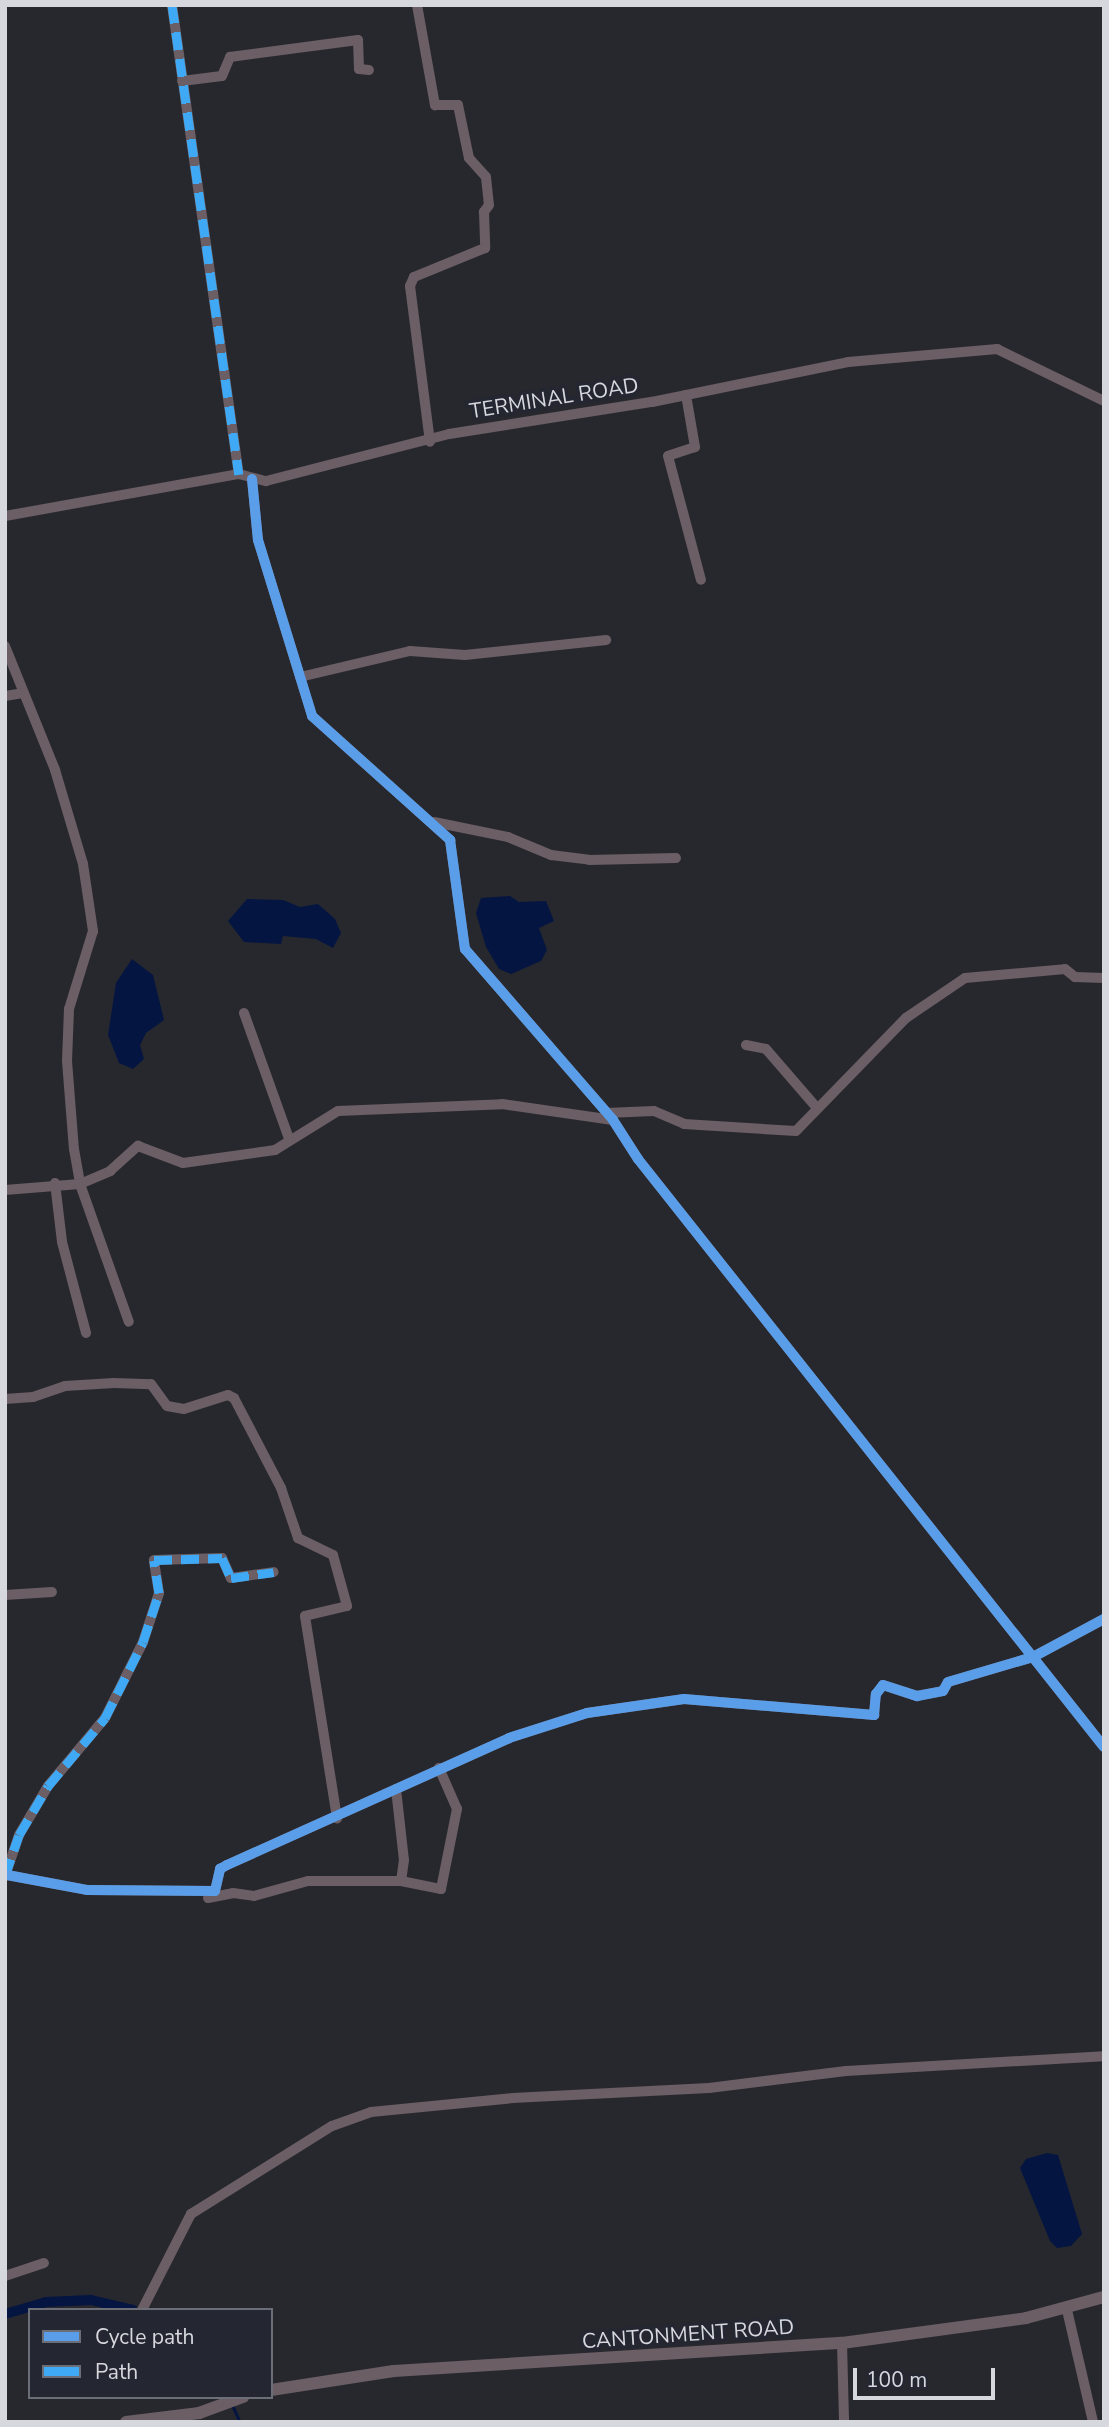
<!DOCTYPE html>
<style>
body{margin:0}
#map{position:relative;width:1109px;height:2427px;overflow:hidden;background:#27282e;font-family:"Nunito Sans",sans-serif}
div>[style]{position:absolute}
.water>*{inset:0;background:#041542}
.stream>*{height:2.5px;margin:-1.25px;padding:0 1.25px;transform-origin:1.25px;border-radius:1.25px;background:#041542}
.canal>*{height:10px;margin:-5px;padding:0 5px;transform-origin:5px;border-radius:5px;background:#041542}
.minor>*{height:10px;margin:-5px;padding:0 5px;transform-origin:5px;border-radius:5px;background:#6b5e64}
.tertiary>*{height:12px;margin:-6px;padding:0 6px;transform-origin:6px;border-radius:6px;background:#6b5e64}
.quiet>*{height:9px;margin-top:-4.5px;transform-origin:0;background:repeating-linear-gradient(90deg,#3fa9f5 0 18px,transparent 0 27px)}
.cycleway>*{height:10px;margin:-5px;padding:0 5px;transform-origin:5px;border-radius:5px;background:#5a9eea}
span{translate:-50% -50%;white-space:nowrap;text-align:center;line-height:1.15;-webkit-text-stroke:7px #242731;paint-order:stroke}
.street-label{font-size:21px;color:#d6d8de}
.frame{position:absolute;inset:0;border:7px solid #d6d8de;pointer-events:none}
.legend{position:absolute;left:28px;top:2308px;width:245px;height:91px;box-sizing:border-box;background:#242731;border:2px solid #6b6e76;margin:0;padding:9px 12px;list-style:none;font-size:21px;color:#d6d8de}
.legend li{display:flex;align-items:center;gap:14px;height:35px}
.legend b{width:35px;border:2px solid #6b6e76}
.scale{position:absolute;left:853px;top:2368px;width:142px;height:32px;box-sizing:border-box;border:4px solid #d6d8de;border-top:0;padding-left:9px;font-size:21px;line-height:24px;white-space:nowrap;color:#d6d8de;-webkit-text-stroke:5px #242731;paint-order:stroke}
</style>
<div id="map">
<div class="water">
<i style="clip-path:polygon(510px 896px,519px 902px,546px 901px,554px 921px,539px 928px,547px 950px,541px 961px,511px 974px,499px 969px,486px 947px,476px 913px,481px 898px)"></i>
<i style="clip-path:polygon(247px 899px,283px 900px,300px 907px,318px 904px,335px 919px,341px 933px,333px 948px,316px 939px,283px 936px,281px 944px,244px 942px,228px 921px)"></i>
<i style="clip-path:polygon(132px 959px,153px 975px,164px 1020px,146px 1033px,140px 1045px,144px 1059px,133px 1069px,119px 1063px,108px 1035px,116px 983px)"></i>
<i style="clip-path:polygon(1047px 2153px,1058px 2155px,1082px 2234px,1071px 2246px,1057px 2248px,1050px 2241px,1020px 2168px,1026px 2159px)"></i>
</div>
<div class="stream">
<i style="left:233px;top:2406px;width:17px;rotate:66deg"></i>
</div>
<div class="canal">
<i style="left:5px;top:2314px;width:43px;rotate:-16.3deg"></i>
<i style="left:46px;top:2302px;width:45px;rotate:-2.5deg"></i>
<i style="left:91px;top:2300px;width:43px;rotate:13.4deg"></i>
</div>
<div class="minor">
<i style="left:172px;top:5px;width:474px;rotate:81.9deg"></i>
<i style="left:417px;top:5px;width:102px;rotate:79.8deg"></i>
<i style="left:435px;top:105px;width:23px"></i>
<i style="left:458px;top:105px;width:54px;rotate:78.3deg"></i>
<i style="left:469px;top:158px;width:25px;rotate:48deg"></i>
<i style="left:486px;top:177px;width:28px;rotate:84deg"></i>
<i style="left:489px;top:205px;width:9px;rotate:126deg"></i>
<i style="left:484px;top:212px;width:36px;rotate:88deg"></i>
<i style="left:485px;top:248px;width:77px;rotate:157.8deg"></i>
<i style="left:414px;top:277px;width:10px;rotate:114deg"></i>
<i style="left:410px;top:286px;width:157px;rotate:82.7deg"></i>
<i style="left:182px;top:81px;width:40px;rotate:-7.1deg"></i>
<i style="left:222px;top:76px;width:21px;rotate:-67deg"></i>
<i style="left:230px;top:57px;width:129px;rotate:-7.6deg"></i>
<i style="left:358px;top:40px;width:29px;rotate:88deg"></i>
<i style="left:359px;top:69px;width:10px;rotate:6deg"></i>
<i style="left:686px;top:395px;width:53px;rotate:80.2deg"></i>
<i style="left:695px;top:447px;width:28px;rotate:162deg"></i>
<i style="left:668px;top:456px;width:128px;rotate:75.1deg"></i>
<i style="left:252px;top:479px;width:61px;rotate:84.4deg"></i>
<i style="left:258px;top:540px;width:184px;rotate:72.9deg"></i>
<i style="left:312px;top:716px;width:186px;rotate:41.9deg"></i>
<i style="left:450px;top:840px;width:110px;rotate:82.2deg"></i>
<i style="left:465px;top:949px;width:226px;rotate:49.1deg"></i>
<i style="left:613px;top:1120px;width:46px;rotate:57.3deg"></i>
<i style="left:638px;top:1159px;width:750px;rotate:51.6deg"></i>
<i style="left:5px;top:516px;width:238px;rotate:-10.2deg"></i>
<i style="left:239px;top:474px;width:28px;rotate:15deg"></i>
<i style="left:266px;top:481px;width:189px;rotate:-14.4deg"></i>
<i style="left:449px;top:434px;width:206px;rotate:-9deg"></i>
<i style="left:652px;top:402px;width:200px;rotate:-11.5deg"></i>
<i style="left:848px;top:362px;width:150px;rotate:-5deg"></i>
<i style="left:997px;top:349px;width:119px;rotate:25.9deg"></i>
<i style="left:5px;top:646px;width:134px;rotate:68deg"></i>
<i style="left:55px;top:770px;width:98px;rotate:73.4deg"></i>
<i style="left:83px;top:864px;width:68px;rotate:81.5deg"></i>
<i style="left:93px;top:931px;width:82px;rotate:107.1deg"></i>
<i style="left:69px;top:1009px;width:52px;rotate:92.2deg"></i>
<i style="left:67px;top:1061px;width:88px;rotate:85.5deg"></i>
<i style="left:74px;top:1149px;width:36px;rotate:80deg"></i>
<i style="left:80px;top:1184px;width:146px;rotate:70.5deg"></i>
<i style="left:300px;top:677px;width:113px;rotate:-13.3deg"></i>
<i style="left:410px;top:651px;width:55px;rotate:4.2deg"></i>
<i style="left:465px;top:655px;width:142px;rotate:-6.1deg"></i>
<i style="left:5px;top:696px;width:18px;rotate:-9deg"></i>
<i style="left:434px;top:822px;width:76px;rotate:11.5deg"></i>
<i style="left:508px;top:837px;width:47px;rotate:22.7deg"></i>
<i style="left:551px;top:855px;width:38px;rotate:7deg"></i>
<i style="left:589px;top:860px;width:87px;rotate:-1.3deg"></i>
<i style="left:244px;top:1013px;width:134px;rotate:70.3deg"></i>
<i style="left:746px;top:1045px;width:20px;rotate:11deg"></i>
<i style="left:766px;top:1049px;width:78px;rotate:49.2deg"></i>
<i style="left:606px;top:1113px;width:48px;rotate:-2.4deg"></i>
<i style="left:654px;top:1111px;width:33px;rotate:23deg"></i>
<i style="left:684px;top:1124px;width:112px;rotate:3.6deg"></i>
<i style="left:796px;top:1131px;width:158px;rotate:-45.8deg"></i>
<i style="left:906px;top:1018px;width:71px;rotate:-34.1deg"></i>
<i style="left:965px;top:978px;width:100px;rotate:-5.1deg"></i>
<i style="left:1065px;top:969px;width:13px;rotate:39deg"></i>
<i style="left:1075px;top:977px;width:29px;rotate:2deg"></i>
<i style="left:55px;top:1183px;width:59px;rotate:83.2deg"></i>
<i style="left:62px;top:1242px;width:94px;rotate:75.2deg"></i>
<i style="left:5px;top:1190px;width:75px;rotate:-4.6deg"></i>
<i style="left:80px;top:1184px;width:33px;rotate:-23deg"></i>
<i style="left:110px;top:1171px;width:38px;rotate:-42deg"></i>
<i style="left:138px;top:1146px;width:48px;rotate:20.7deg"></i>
<i style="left:183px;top:1163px;width:93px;rotate:-8deg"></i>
<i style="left:275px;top:1150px;width:74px;rotate:-31.8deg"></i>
<i style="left:338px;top:1111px;width:164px;rotate:-2.4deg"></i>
<i style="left:502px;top:1104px;width:112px;rotate:8.2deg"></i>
<i style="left:5px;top:1399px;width:28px;rotate:-4deg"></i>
<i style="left:33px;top:1397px;width:34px;rotate:-19deg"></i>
<i style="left:65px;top:1386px;width:49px;rotate:-3.5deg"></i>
<i style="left:114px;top:1383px;width:37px;rotate:2deg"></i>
<i style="left:151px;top:1384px;width:27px;rotate:54deg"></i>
<i style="left:167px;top:1406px;width:17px;rotate:10deg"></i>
<i style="left:184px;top:1409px;width:46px;rotate:-17.7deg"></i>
<i style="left:228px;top:1395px;width:7px;rotate:27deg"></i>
<i style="left:234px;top:1398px;width:102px;rotate:62.4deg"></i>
<i style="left:281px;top:1488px;width:53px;rotate:71.2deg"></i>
<i style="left:298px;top:1538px;width:39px;rotate:26deg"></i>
<i style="left:333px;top:1555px;width:53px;rotate:74.6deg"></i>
<i style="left:347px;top:1606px;width:43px;rotate:166.6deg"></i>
<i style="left:305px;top:1616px;width:205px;rotate:81deg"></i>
<i style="left:5px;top:1595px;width:47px;rotate:-3.7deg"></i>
<i style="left:396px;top:1789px;width:71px;rotate:83.6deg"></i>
<i style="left:404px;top:1860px;width:21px;rotate:98deg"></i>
<i style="left:401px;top:1881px;width:41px;rotate:11.3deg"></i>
<i style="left:441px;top:1889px;width:82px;rotate:-78.7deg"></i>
<i style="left:457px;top:1809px;width:45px;rotate:-113.7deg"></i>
<i style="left:7px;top:1875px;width:81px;rotate:10.6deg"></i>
<i style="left:87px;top:1890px;width:128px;rotate:0.4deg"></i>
<i style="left:215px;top:1891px;width:23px;rotate:-77deg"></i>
<i style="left:220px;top:1869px;width:8px;rotate:-30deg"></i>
<i style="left:227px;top:1865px;width:309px;rotate:-24.2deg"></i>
<i style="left:509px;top:1738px;width:82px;rotate:-17.8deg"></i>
<i style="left:587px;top:1713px;width:98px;rotate:-8.2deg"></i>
<i style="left:684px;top:1699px;width:191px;rotate:4.8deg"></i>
<i style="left:874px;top:1715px;width:21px;rotate:-85deg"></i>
<i style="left:876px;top:1694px;width:11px;rotate:-52deg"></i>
<i style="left:883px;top:1685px;width:36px;rotate:18deg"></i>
<i style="left:917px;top:1696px;width:26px;rotate:-11deg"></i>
<i style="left:943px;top:1691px;width:10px;rotate:-61deg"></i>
<i style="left:948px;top:1682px;width:89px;rotate:-16.4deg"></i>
<i style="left:1033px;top:1657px;width:81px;rotate:-28.2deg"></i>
<i style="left:5px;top:1876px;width:43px;rotate:-71.1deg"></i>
<i style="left:19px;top:1835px;width:57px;rotate:-59.4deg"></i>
<i style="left:48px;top:1786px;width:89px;rotate:-50deg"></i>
<i style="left:105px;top:1718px;width:85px;rotate:-63.4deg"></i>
<i style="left:143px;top:1642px;width:52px;rotate:-71.9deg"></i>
<i style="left:159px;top:1593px;width:33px;rotate:-99deg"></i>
<i style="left:154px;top:1560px;width:68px;rotate:-1.7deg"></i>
<i style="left:222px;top:1558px;width:22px;rotate:66deg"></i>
<i style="left:231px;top:1578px;width:43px;rotate:-7.9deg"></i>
<i style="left:208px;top:1898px;width:25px;rotate:-11deg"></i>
<i style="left:233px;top:1893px;width:21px;rotate:8deg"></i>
<i style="left:254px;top:1896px;width:56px;rotate:-15.5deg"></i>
<i style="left:308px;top:1881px;width:93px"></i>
<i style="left:5px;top:2276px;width:41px;rotate:-18.4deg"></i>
<i style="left:142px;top:2310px;width:108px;rotate:-63deg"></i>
<i style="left:191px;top:2214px;width:166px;rotate:-32deg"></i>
<i style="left:332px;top:2126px;width:41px;rotate:-19.7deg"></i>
<i style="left:371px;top:2112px;width:143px;rotate:-5.6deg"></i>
<i style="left:513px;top:2098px;width:196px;rotate:-2.9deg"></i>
<i style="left:709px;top:2088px;width:138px;rotate:-7.1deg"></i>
<i style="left:846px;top:2071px;width:258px;rotate:-3.3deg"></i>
<i style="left:1067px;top:2310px;width:115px;rotate:76.9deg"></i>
<i style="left:842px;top:2343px;width:79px;rotate:88.5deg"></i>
</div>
<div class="tertiary">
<i style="left:271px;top:2390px;width:124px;rotate:-8.8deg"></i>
<i style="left:394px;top:2371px;width:449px;rotate:-3.6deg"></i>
<i style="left:842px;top:2343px;width:186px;rotate:-7.7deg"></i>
<i style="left:1026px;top:2318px;width:81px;rotate:-15.1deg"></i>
<i style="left:126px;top:2422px;width:74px;rotate:-7deg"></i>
<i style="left:199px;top:2413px;width:47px;rotate:-20deg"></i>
</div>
<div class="quiet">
<i style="left:172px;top:5px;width:474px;rotate:81.9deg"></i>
<i style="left:5px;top:1876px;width:43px;rotate:-71.1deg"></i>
<i style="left:19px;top:1835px;width:57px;rotate:-59.4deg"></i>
<i style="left:48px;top:1786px;width:89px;rotate:-50deg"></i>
<i style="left:105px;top:1718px;width:85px;rotate:-63.4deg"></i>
<i style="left:143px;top:1642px;width:52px;rotate:-71.9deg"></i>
<i style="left:159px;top:1593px;width:33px;rotate:-99deg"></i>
<i style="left:154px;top:1560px;width:68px;rotate:-1.7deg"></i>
<i style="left:222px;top:1558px;width:22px;rotate:66deg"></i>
<i style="left:231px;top:1578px;width:43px;rotate:-7.9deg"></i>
</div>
<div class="cycleway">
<i style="left:252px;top:479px;width:61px;rotate:84.4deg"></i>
<i style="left:258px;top:540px;width:184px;rotate:72.9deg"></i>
<i style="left:312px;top:716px;width:186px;rotate:41.9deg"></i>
<i style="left:450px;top:840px;width:110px;rotate:82.2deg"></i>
<i style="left:465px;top:949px;width:226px;rotate:49.1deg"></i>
<i style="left:613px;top:1120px;width:46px;rotate:57.3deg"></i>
<i style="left:638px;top:1159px;width:750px;rotate:51.6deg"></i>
<i style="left:7px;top:1875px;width:81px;rotate:10.6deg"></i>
<i style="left:87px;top:1890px;width:128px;rotate:0.4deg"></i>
<i style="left:215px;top:1891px;width:23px;rotate:-77deg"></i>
<i style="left:220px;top:1869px;width:8px;rotate:-30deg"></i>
<i style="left:227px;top:1865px;width:309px;rotate:-24.2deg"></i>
<i style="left:509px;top:1738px;width:82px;rotate:-17.8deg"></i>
<i style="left:587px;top:1713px;width:98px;rotate:-8.2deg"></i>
<i style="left:684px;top:1699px;width:191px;rotate:4.8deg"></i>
<i style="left:874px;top:1715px;width:21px;rotate:-85deg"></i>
<i style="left:876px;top:1694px;width:11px;rotate:-52deg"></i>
<i style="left:883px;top:1685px;width:36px;rotate:18deg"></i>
<i style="left:917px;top:1696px;width:26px;rotate:-11deg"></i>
<i style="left:943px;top:1691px;width:10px;rotate:-61deg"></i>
<i style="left:948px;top:1682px;width:89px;rotate:-16.4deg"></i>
<i style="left:1033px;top:1657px;width:81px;rotate:-28.2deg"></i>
</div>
<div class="street-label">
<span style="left:554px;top:398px;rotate:-9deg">TERMINAL ROAD</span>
<span style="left:688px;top:2334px;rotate:-4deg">CANTONMENT ROAD</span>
</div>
<div class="frame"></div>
<ul class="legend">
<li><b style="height:9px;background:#5a9eea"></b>Cycle path</li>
<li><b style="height:9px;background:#3fa9f5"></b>Path</li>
</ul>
<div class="scale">100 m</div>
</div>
